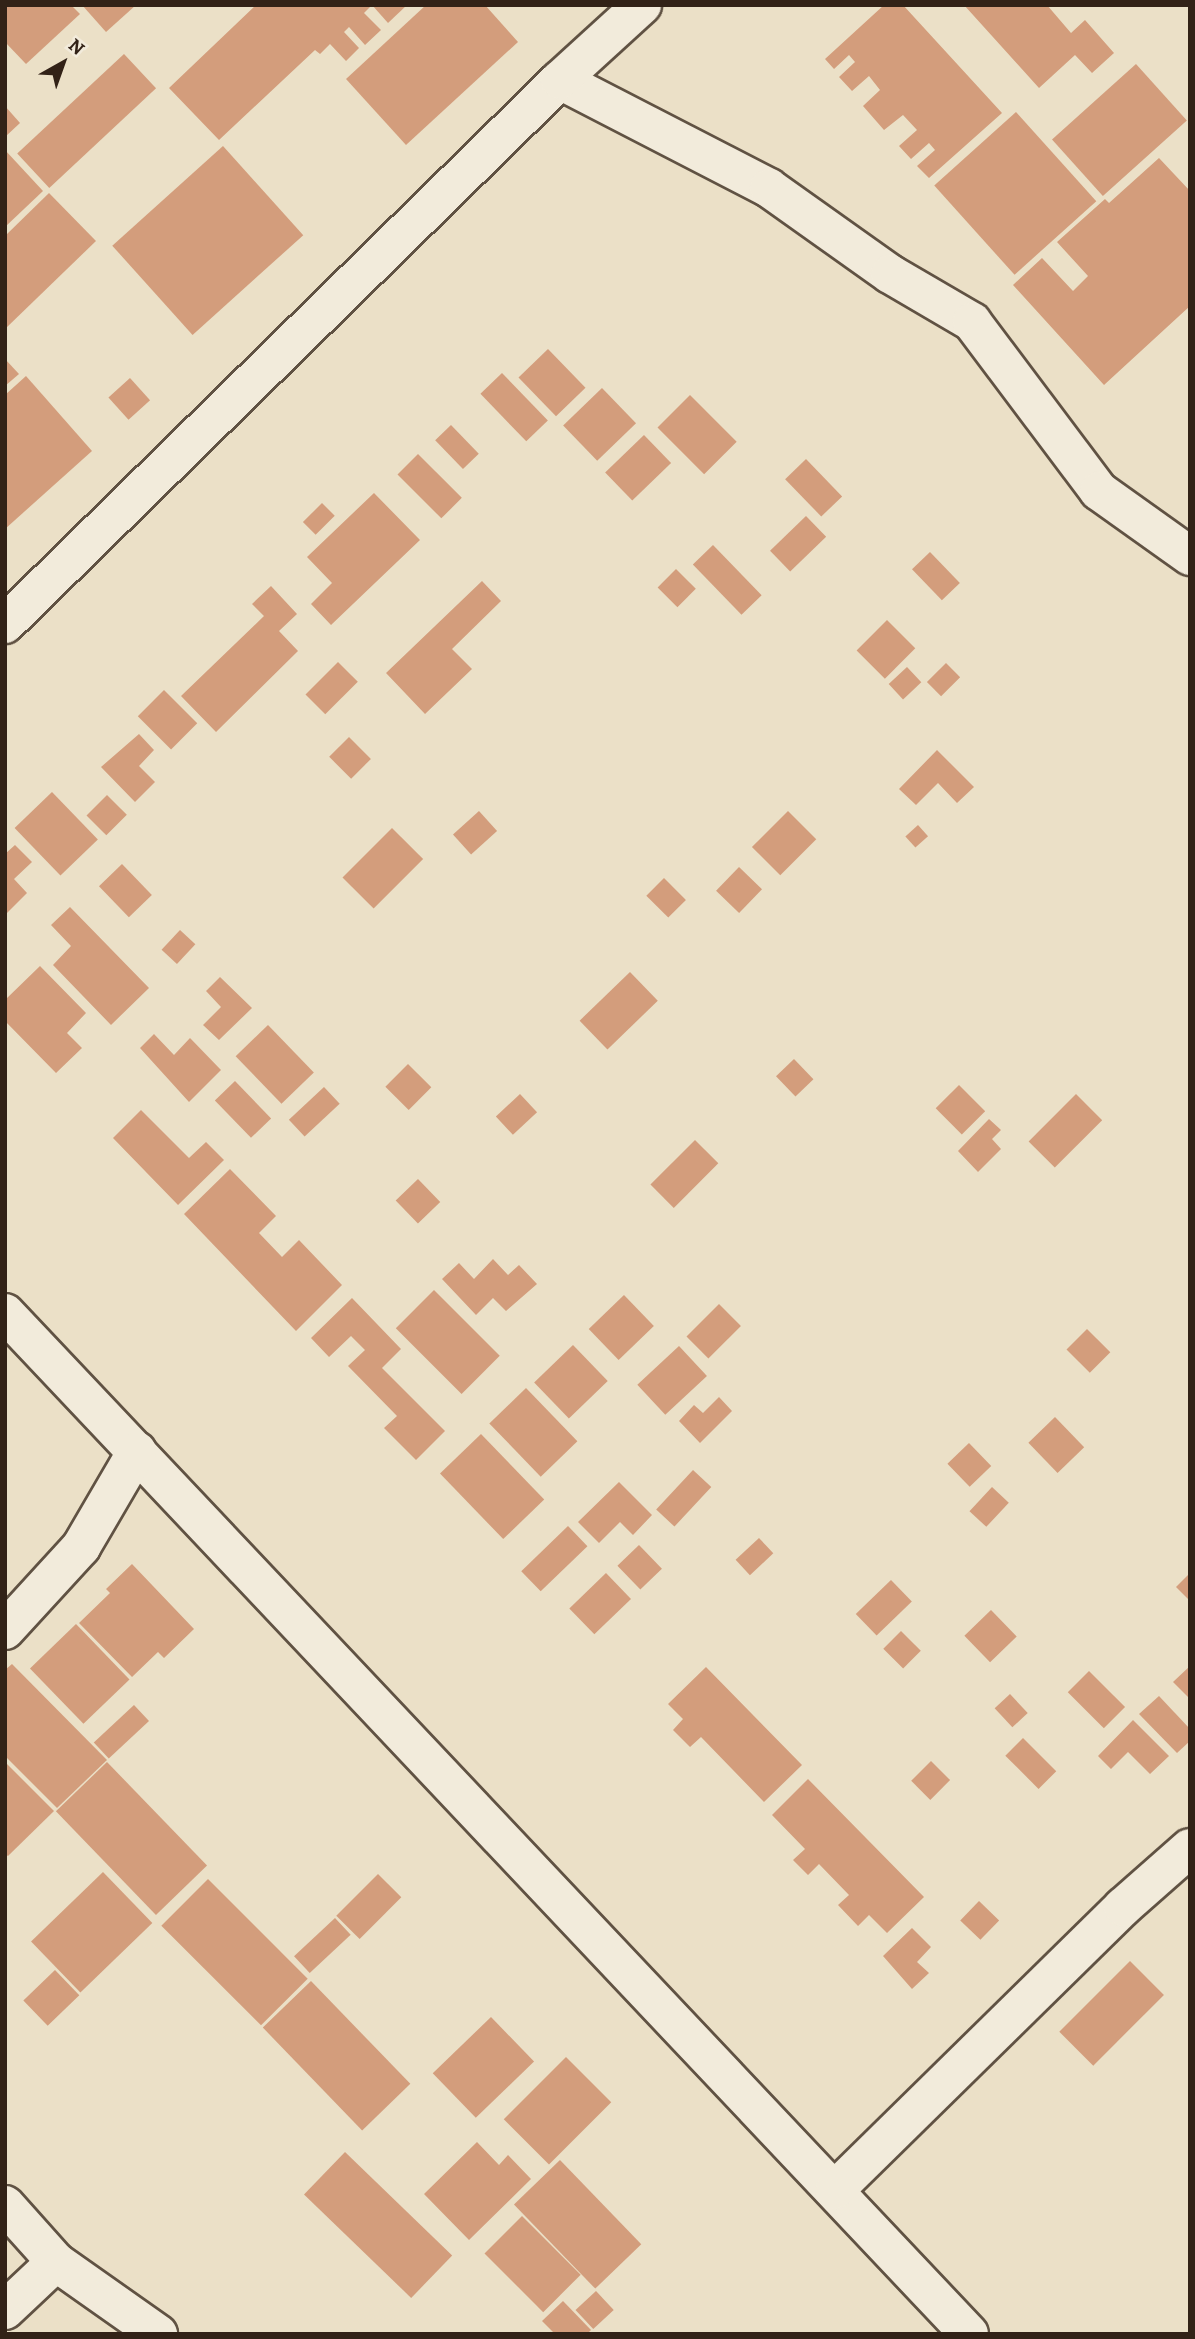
<!DOCTYPE html>
<style>
body{margin:0}
#map{position:relative;width:1195px;height:2339px;overflow:hidden;background:#ebe0c7;font-family:Alegreya,serif}
div>[style]{position:absolute}
.building>*{inset:0;background:#d39d7c;transform-origin:0 0}
.roads{filter:drop-shadow(2px 0 #605243) drop-shadow(-2px 0 #605243) drop-shadow(0 2px #605243) drop-shadow(0 -2px #605243)}
.street>*{height:38px;margin:-19px;padding:0 19px;transform-origin:19px;border-radius:19px;background:#f2ebdb}
span{translate:-50% -50%;white-space:nowrap;text-align:center;line-height:1.15;-webkit-text-stroke:6px #f2ebdb;paint-order:stroke}
.frame{position:absolute;inset:0;border:7px solid #322217;pointer-events:none}
.north{position:absolute;left:28px;top:28px;width:70px;height:70px;-webkit-text-stroke:5px #f2ebdb;paint-order:stroke;rotate:40deg;font-size:19px;font-weight:700;line-height:28px;text-align:center;color:#322217}
.north::after{content:'';display:block;margin:auto;width:24px;height:32px;background:#322217;clip-path:polygon(50% 0,100% 100%,50% 72%,0 100%)}
</style>
<div id="map">
<div class="building">
<i style="clip-path:polygon(5px 5px,71px 5px,80px 14px,26px 64px,5px 42px)"></i>
<i style="clip-path:polygon(82px 5px,136px 5px,106px 32px)"></i>
<i style="clip-path:polygon(256px 5px,372px 5px,364px 13px,381px 30px,365px 45px,349px 27px,344px 32px,359px 48px,346px 61px,330px 44px,320px 54px,315px 50px,219px 140px,169px 88px)"></i>
<i style="clip-path:polygon(372px 5px,407px 5px,388px 23px)"></i>
<i style="clip-path:polygon(426px 5px,485px 5px,518px 42px,406px 145px,346px 79px)"></i>
<i style="clip-path:polygon(884px 5px,903px 5px,1002px 113px,929px 178px,917px 166px,935px 150px,929px 143px,911px 159px,899px 146px,917px 130px,903px 115px,884px 130px,863px 106px,880px 90px,869px 76px,852px 91px,839px 77px,855px 62px,849px 55px,834px 69px,825px 59px)"></i>
<i style="clip-path:polygon(964px 5px,1047px 5px,1071px 33px,1085px 20px,1114px 53px,1092px 73px,1075px 55px,1039px 88px)"></i>
<i style="left:124px;top:54px;width:47px;height:146px;rotate:47deg"></i>
<i style="left:1136px;top:64px;width:76px;height:113px;rotate:48deg"></i>
<i style="clip-path:polygon(5px 106px,20px 123px,5px 137px)"></i>
<i style="left:1016px;top:112px;width:120px;height:110px;rotate:48deg"></i>
<i style="left:223px;top:146px;width:120px;height:149px;rotate:48deg"></i>
<i style="clip-path:polygon(5px 150px,43px 191px,5px 227px)"></i>
<i style="clip-path:polygon(1159px 158px,1190px 191px,1190px 306px,1104px 385px,1013px 285px,1042px 258px,1073px 291px,1088px 276px,1057px 242px,1105px 199px,1109px 203px)"></i>
<i style="clip-path:polygon(49px 193px,96px 241px,5px 329px,5px 236px)"></i>
<i style="left:548px;top:349px;width:54px;height:41px;rotate:46deg"></i>
<i style="clip-path:polygon(5px 359px,19px 374px,5px 386px)"></i>
<i style="left:502px;top:373px;width:66px;height:30px;rotate:46deg"></i>
<i style="clip-path:polygon(26px 376px,92px 451px,5px 529px,5px 395px)"></i>
<i style="left:130px;top:378px;width:30px;height:29px;rotate:48deg"></i>
<i style="left:602px;top:388px;width:49px;height:54px;rotate:46deg"></i>
<i style="left:690px;top:395px;width:66px;height:46px;rotate:45deg"></i>
<i style="left:451px;top:425px;width:40px;height:22px;rotate:46deg"></i>
<i style="left:644px;top:435px;width:39px;height:54px;rotate:46deg"></i>
<i style="left:418px;top:454px;width:62px;height:29px;rotate:45deg"></i>
<i style="left:806px;top:459px;width:52px;height:29px;rotate:46deg"></i>
<i style="clip-path:polygon(374px 493px,420px 540px,331px 625px,311px 604px,332px 583px,307px 557px)"></i>
<i style="left:322px;top:503px;width:18px;height:27px;rotate:45deg"></i>
<i style="left:806px;top:516px;width:29px;height:50px;rotate:46deg"></i>
<i style="left:713px;top:545px;width:70px;height:28px;rotate:46deg"></i>
<i style="left:930px;top:552px;width:43px;height:25px;rotate:46deg"></i>
<i style="left:676px;top:569px;width:28px;height:26px;rotate:45deg"></i>
<i style="clip-path:polygon(482px 581px,501px 601px,452px 649px,472px 669px,425px 714px,386px 673px)"></i>
<i style="clip-path:polygon(271px 586px,297px 614px,279px 631px,298px 651px,216px 732px,181px 696px,264px 616px,252px 604px)"></i>
<i style="left:887px;top:620px;width:40px;height:43px;rotate:45deg"></i>
<i style="left:338px;top:662px;width:28px;height:46px;rotate:45deg"></i>
<i style="left:946px;top:663px;width:20px;height:27px;rotate:45deg"></i>
<i style="left:907px;top:667px;width:21px;height:25px;rotate:47deg"></i>
<i style="left:164px;top:690px;width:47px;height:37px;rotate:45deg"></i>
<i style="clip-path:polygon(139px 734px,154px 750px,139px 766px,155px 782px,135px 802px,101px 767px)"></i>
<i style="left:349px;top:737px;width:31px;height:28px;rotate:45deg"></i>
<i style="clip-path:polygon(937px 750px,974px 787px,957px 803px,938px 783px,916px 805px,899px 789px)"></i>
<i style="left:52px;top:792px;width:66px;height:52px;rotate:46deg"></i>
<i style="left:107px;top:795px;width:28px;height:29px;rotate:45deg"></i>
<i style="left:479px;top:811px;width:27px;height:35px;rotate:48deg"></i>
<i style="left:788px;top:811px;width:40px;height:51px;rotate:45deg"></i>
<i style="left:918px;top:825px;width:15px;height:17px;rotate:48deg"></i>
<i style="left:392px;top:828px;width:44px;height:70px;rotate:45deg"></i>
<i style="clip-path:polygon(15px 845px,32px 862px,14px 879px,27px 893px,7px 913px,5px 854px)"></i>
<i style="left:122px;top:864px;width:43px;height:32px;rotate:46deg"></i>
<i style="left:739px;top:867px;width:32px;height:33px;rotate:44deg"></i>
<i style="left:664px;top:878px;width:31px;height:25px;rotate:45deg"></i>
<i style="clip-path:polygon(70px 907px,149px 988px,111px 1025px,53px 965px,71px 946px,51px 925px)"></i>
<i style="left:180px;top:930px;width:21px;height:27px;rotate:43deg"></i>
<i style="clip-path:polygon(40px 966px,86px 1013px,67px 1033px,82px 1048px,56px 1073px,5px 1021px,5px 1000px)"></i>
<i style="left:630px;top:972px;width:40px;height:70px;rotate:46deg"></i>
<i style="clip-path:polygon(220px 977px,252px 1008px,219px 1040px,203px 1025px,221px 1007px,206px 991px)"></i>
<i style="left:268px;top:1025px;width:66px;height:45px;rotate:46deg"></i>
<i style="clip-path:polygon(154px 1034px,174px 1055px,190px 1038px,221px 1070px,189px 1102px,140px 1048px)"></i>
<i style="left:794px;top:1059px;width:28px;height:25px;rotate:46deg"></i>
<i style="left:408px;top:1064px;width:33px;height:32px;rotate:45deg"></i>
<i style="left:235px;top:1081px;width:52px;height:28px;rotate:46deg"></i>
<i style="left:959px;top:1085px;width:37px;height:33px;rotate:45deg"></i>
<i style="left:324px;top:1087px;width:23px;height:48px;rotate:47deg"></i>
<i style="left:520px;top:1094px;width:25px;height:33px;rotate:47deg"></i>
<i style="left:1076px;top:1094px;width:37px;height:67px;rotate:45deg"></i>
<i style="clip-path:polygon(141px 1110px,189px 1158px,206px 1142px,224px 1160px,178px 1205px,113px 1138px)"></i>
<i style="clip-path:polygon(989px 1119px,1001px 1130px,992px 1139px,1001px 1149px,978px 1172px,958px 1151px)"></i>
<i style="left:695px;top:1140px;width:33px;height:63px;rotate:45deg"></i>
<i style="clip-path:polygon(230px 1169px,276px 1216px,259px 1233px,282px 1257px,299px 1240px,342px 1285px,296px 1331px,184px 1214px)"></i>
<i style="left:418px;top:1179px;width:32px;height:31px;rotate:46deg"></i>
<i style="clip-path:polygon(493px 1259px,508px 1275px,519px 1265px,537px 1284px,506px 1311px,493px 1298px,476px 1315px,442px 1279px,459px 1263px,474px 1279px)"></i>
<i style="left:434px;top:1290px;width:93px;height:54px;rotate:45deg"></i>
<i style="left:624px;top:1295px;width:43px;height:49px;rotate:46deg"></i>
<i style="clip-path:polygon(352px 1298px,401px 1349px,382px 1368px,445px 1431px,416px 1460px,384px 1428px,397px 1416px,348px 1366px,365px 1350px,351px 1336px,329px 1357px,311px 1338px)"></i>
<i style="left:719px;top:1304px;width:31px;height:46px;rotate:45deg"></i>
<i style="left:1087px;top:1329px;width:33px;height:29px;rotate:45deg"></i>
<i style="left:573px;top:1345px;width:50px;height:54px;rotate:46deg"></i>
<i style="left:679px;top:1346px;width:41px;height:57px;rotate:47deg"></i>
<i style="left:526px;top:1388px;width:74px;height:51px;rotate:46deg"></i>
<i style="clip-path:polygon(719px 1397px,732px 1411px,700px 1443px,679px 1421px,694px 1405px,703px 1413px)"></i>
<i style="left:1055px;top:1417px;width:42px;height:37px;rotate:46deg"></i>
<i style="left:481px;top:1434px;width:91px;height:57px;rotate:46deg"></i>
<i style="left:969px;top:1443px;width:32px;height:30px;rotate:46deg"></i>
<i style="left:693px;top:1470px;width:25px;height:54px;rotate:43deg"></i>
<i style="clip-path:polygon(619px 1482px,652px 1515px,633px 1535px,620px 1522px,599px 1543px,578px 1522px)"></i>
<i style="left:992px;top:1487px;width:23px;height:33px;rotate:43deg"></i>
<i style="left:568px;top:1526px;width:28px;height:65px;rotate:46deg"></i>
<i style="left:759px;top:1538px;width:21px;height:32px;rotate:47deg"></i>
<i style="left:639px;top:1545px;width:33px;height:30px;rotate:46deg"></i>
<i style="clip-path:polygon(132px 1564px,194px 1629px,164px 1658px,158px 1652px,132px 1677px,79px 1623px,110px 1593px,106px 1589px)"></i>
<i style="left:606px;top:1573px;width:36px;height:51px;rotate:46deg"></i>
<i style="clip-path:polygon(1190px 1573px,1190px 1601px,1176px 1587px)"></i>
<i style="left:891px;top:1580px;width:30px;height:49px;rotate:46deg"></i>
<i style="left:991px;top:1610px;width:37px;height:37px;rotate:46deg"></i>
<i style="left:76px;top:1624px;width:77px;height:64px;rotate:46deg"></i>
<i style="left:901px;top:1631px;width:28px;height:25px;rotate:45deg"></i>
<i style="clip-path:polygon(12px 1664px,107px 1760px,57px 1808px,5px 1756px,5px 1670px)"></i>
<i style="clip-path:polygon(1190px 1666px,1190px 1699px,1173px 1682px)"></i>
<i style="clip-path:polygon(706px 1667px,802px 1765px,764px 1802px,701px 1737px,690px 1747px,673px 1730px,683px 1719px,668px 1704px)"></i>
<i style="left:1089px;top:1671px;width:51px;height:30px;rotate:45deg"></i>
<i style="left:1010px;top:1694px;width:26px;height:21px;rotate:47deg"></i>
<i style="clip-path:polygon(1159px 1696px,1190px 1729px,1190px 1741px,1177px 1753px,1139px 1714px)"></i>
<i style="left:134px;top:1705px;width:22px;height:55px;rotate:47deg"></i>
<i style="clip-path:polygon(1133px 1720px,1169px 1756px,1150px 1774px,1128px 1752px,1111px 1769px,1098px 1756px)"></i>
<i style="left:1023px;top:1738px;width:47px;height:25px;rotate:45deg"></i>
<i style="left:931px;top:1761px;width:27px;height:28px;rotate:45deg"></i>
<i style="clip-path:polygon(5px 1762px,54px 1811px,8px 1856px,5px 1854px)"></i>
<i style="left:107px;top:1762px;width:144px;height:71px;rotate:46deg"></i>
<i style="clip-path:polygon(808px 1779px,924px 1897px,887px 1933px,869px 1915px,858px 1926px,838px 1905px,849px 1895px,819px 1864px,808px 1875px,793px 1860px,805px 1849px,772px 1815px)"></i>
<i style="left:103px;top:1872px;width:71px;height:100px;rotate:46deg"></i>
<i style="left:378px;top:1874px;width:33px;height:59px;rotate:45deg"></i>
<i style="left:208px;top:1879px;width:141px;height:66px;rotate:45deg"></i>
<i style="left:979px;top:1901px;width:28px;height:27px;rotate:44deg"></i>
<i style="left:335px;top:1918px;width:23px;height:56px;rotate:47deg"></i>
<i style="clip-path:polygon(912px 1928px,931px 1947px,917px 1962px,929px 1973px,912px 1989px,883px 1956px)"></i>
<i style="left:1130px;top:1961px;width:48px;height:100px;rotate:45deg"></i>
<i style="left:55px;top:1970px;width:35px;height:44px;rotate:46deg"></i>
<i style="left:311px;top:1981px;width:143px;height:67px;rotate:46deg"></i>
<i style="left:491px;top:2017px;width:62px;height:81px;rotate:46deg"></i>
<i style="left:566px;top:2057px;width:64px;height:88px;rotate:45deg"></i>
<i style="clip-path:polygon(477px 2142px,499px 2165px,508px 2155px,531px 2179px,469px 2240px,424px 2194px)"></i>
<i style="left:345px;top:2152px;width:149px;height:59px;rotate:44deg"></i>
<i style="left:560px;top:2160px;width:117px;height:64px;rotate:46deg"></i>
<i style="left:522px;top:2216px;width:83px;height:53px;rotate:45deg"></i>
<i style="left:596px;top:2291px;width:26px;height:28px;rotate:47deg"></i>
<i style="clip-path:polygon(563px 2301px,591px 2330px,587px 2334px,555px 2334px,542px 2321px)"></i>
</div>
<div class="roads">
<div class="street">
<i style="left:560px;top:80px;width:235px;rotate:27.3deg"></i>
<i style="left:769px;top:188px;width:148px;rotate:35.4deg"></i>
<i style="left:890px;top:274px;width:95px;rotate:30.3deg"></i>
<i style="left:972px;top:322px;width:211px;rotate:53.1deg"></i>
<i style="left:1099px;top:491px;width:112px;rotate:35.5deg"></i>
<i style="left:5px;top:624px;width:777px;rotate:-44.43deg"></i>
<i style="left:560px;top:80px;width:111px;rotate:-42.4deg"></i>
<i style="left:5px;top:1313px;width:1404px;rotate:46.64deg"></i>
<i style="left:5px;top:1630px;width:113px;rotate:-47.5deg"></i>
<i style="left:81px;top:1547px;width:111px;rotate:-59.7deg"></i>
<i style="left:835px;top:2190px;width:404px;rotate:-44.5deg"></i>
<i style="left:1123px;top:1907px;width:89px;rotate:-41.4deg"></i>
<i style="left:5px;top:2205px;width:76px;rotate:48.2deg"></i>
<i style="left:56px;top:2262px;width:125px;rotate:35.2deg"></i>
<i style="left:5px;top:2310px;width:70px;rotate:-43.3deg"></i>
</div>
</div>
<div class="frame"></div>
<div class="north">N</div>
</div>
